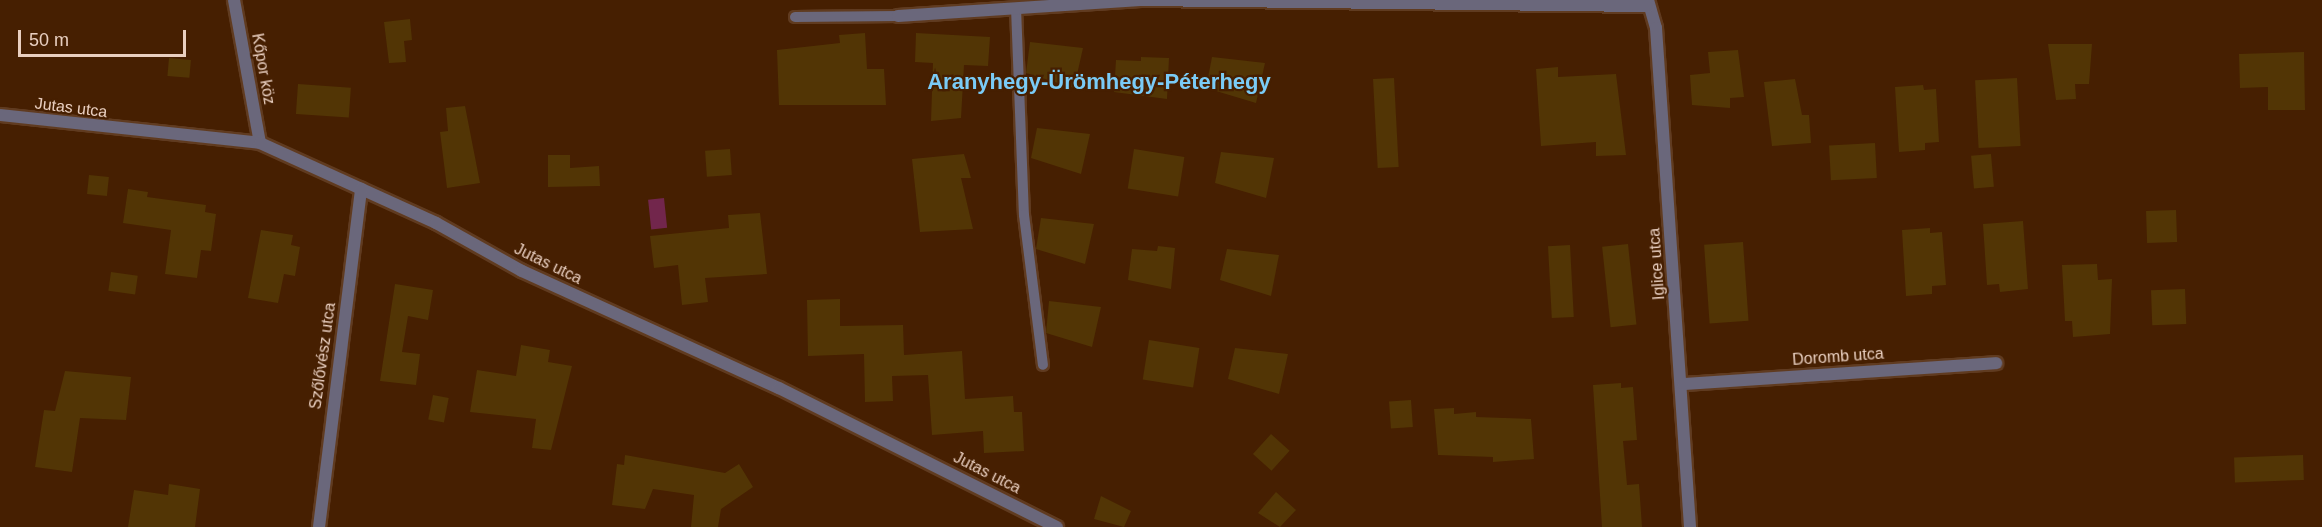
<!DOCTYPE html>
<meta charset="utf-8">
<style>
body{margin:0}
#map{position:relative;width:2322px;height:527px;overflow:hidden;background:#461f01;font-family:Arial,sans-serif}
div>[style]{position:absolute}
.water>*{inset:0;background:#72264c;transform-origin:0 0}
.building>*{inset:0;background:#523505;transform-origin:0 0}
.roads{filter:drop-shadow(2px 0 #603b20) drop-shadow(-2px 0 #603b20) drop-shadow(0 2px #603b20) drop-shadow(0 -2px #603b20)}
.lane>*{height:10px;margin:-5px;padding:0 5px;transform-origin:5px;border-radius:5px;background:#6a677b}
.street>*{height:12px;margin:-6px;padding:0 6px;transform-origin:6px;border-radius:6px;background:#6a677b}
span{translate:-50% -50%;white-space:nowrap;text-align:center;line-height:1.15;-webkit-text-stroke:4.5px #461f01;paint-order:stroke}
.street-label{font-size:16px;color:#e9cfc0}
.district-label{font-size:22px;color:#7acbf6;font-weight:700}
.scale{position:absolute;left:18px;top:30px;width:168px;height:27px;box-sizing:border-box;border:3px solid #e9cfc0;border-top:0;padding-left:8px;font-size:18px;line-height:21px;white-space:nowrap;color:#e9cfc0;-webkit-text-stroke:4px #461f01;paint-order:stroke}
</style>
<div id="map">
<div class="water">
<i style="left:664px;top:198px;width:30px;height:16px;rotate:84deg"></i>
</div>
<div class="building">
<i style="clip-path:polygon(410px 19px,412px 40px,404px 41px,406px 62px,389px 63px,384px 22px)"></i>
<i style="clip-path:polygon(865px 33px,867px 69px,884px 69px,886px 105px,779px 105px,777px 50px,840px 43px,839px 35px)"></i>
<i style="clip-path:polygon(916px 33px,990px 37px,988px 66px,964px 65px,961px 118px,931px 121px,933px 63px,915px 62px)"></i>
<i style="clip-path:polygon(1030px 42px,1083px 48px,1074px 88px,1026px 73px)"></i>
<i style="clip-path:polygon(2048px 44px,2092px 44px,2089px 84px,2075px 84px,2076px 99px,2056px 100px)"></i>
<i style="clip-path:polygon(1738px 50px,1744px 97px,1730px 98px,1730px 108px,1692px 105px,1690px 75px,1710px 73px,1708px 52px)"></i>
<i style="clip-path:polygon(2304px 52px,2305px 110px,2268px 110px,2268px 87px,2240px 88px,2239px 54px)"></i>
<i style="clip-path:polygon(1141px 57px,1169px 58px,1167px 99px,1114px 92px,1116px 60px,1141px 61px)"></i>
<i style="clip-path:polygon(1212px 57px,1265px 63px,1256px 103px,1206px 88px)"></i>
<i style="left:169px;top:58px;width:22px;height:18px;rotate:5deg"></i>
<i style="clip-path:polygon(1558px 67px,1558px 77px,1616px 74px,1626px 155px,1596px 156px,1596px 142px,1541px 146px,1536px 69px)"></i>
<i style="left:1394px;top:78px;width:89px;height:21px;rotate:87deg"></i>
<i style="left:2017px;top:78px;width:68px;height:42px;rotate:87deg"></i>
<i style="clip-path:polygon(1795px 79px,1802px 115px,1809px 115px,1811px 143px,1772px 146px,1764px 82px)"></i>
<i style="left:298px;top:84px;width:53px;height:30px;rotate:4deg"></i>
<i style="clip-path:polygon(1923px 85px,1924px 90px,1936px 89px,1939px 142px,1925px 143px,1925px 150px,1899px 152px,1895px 87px)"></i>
<i style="clip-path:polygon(465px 106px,480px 183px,447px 188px,440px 132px,448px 131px,446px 108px)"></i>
<i style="clip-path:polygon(1037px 128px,1090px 134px,1081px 174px,1031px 158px)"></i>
<i style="left:1875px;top:143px;width:35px;height:46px;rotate:87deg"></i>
<i style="left:730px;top:149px;width:26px;height:25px;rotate:86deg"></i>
<i style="left:1134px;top:149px;width:51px;height:40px;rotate:9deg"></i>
<i style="clip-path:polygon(1221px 152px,1274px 158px,1266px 198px,1215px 183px)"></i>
<i style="clip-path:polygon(964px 154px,971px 178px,961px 178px,973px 229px,920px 232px,912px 159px)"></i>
<i style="left:1991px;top:154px;width:33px;height:20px;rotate:85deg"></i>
<i style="clip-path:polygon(548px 155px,570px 155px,570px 168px,599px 166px,600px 186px,548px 187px)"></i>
<i style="left:89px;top:175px;width:20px;height:19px;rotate:6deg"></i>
<i style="clip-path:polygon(128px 189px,148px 192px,147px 197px,206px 205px,205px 212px,216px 214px,211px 251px,201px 250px,197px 278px,165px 274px,171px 230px,123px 223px)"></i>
<i style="left:2176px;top:210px;width:32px;height:30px;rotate:88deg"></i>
<i style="clip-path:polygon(760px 213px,767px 274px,705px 278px,708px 302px,682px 305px,678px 265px,654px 268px,650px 236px,729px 228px,728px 215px)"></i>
<i style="clip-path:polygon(1041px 218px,1094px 224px,1085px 264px,1036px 249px)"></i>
<i style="clip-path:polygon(2023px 221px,2028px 289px,2000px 292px,1999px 284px,1987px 285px,1983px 224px)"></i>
<i style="clip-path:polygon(1930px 228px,1930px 233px,1942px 232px,1946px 285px,1932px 286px,1932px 294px,1906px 296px,1902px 230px)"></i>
<i style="clip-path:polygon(261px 230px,293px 235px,291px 245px,300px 247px,295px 276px,284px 274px,278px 303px,248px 298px)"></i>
<i style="left:1743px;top:242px;width:79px;height:39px;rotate:86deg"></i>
<i style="left:1628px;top:244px;width:81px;height:26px;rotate:84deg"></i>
<i style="left:1570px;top:245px;width:72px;height:22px;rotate:87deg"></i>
<i style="clip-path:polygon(1158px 246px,1175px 248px,1171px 289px,1128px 280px,1132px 249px,1157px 251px)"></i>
<i style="clip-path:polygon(1227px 249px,1279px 255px,1271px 296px,1220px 280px)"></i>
<i style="clip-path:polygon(2097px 264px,2098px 280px,2112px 279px,2110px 334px,2073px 337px,2072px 321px,2065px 321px,2062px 265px)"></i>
<i style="left:111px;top:272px;width:27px;height:19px;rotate:8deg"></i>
<i style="clip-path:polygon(395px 284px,433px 290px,428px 320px,408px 316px,402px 352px,420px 354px,416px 385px,380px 381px)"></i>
<i style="left:2185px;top:289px;width:35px;height:34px;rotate:88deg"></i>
<i style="clip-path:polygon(840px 299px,840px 326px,903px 325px,904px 355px,962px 351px,965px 399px,1013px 396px,1014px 412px,1022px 412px,1024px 451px,984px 453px,983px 431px,932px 435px,928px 375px,892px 376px,893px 401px,865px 402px,864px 354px,808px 356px,807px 300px)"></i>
<i style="clip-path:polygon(1049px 301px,1101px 307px,1092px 347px,1046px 333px)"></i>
<i style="left:1149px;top:340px;width:51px;height:40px;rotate:9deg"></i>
<i style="clip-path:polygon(521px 345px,550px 350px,548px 362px,572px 366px,551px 450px,532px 448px,536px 419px,470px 412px,477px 370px,516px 376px)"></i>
<i style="clip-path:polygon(1235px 348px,1288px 354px,1279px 394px,1228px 379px)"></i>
<i style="clip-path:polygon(65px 371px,131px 377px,126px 420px,80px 418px,72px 472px,35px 467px,44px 410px,55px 411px)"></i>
<i style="clip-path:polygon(1621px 383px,1621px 388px,1633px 387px,1637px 440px,1623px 441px,1627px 485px,1639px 484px,1642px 527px,1602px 527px,1593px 385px)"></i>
<i style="left:433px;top:395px;width:16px;height:25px;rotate:11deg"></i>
<i style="left:1411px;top:400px;width:27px;height:22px;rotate:86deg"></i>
<i style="clip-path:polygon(1454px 408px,1454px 414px,1476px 412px,1476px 417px,1531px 419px,1534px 459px,1493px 462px,1493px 457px,1438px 455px,1434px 409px)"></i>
<i style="left:1271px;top:434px;width:25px;height:27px;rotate:42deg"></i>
<i style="clip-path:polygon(625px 455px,725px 473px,739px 464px,753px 487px,721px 509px,718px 527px,691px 527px,694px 495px,653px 489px,645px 509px,612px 505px,617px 464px,624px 465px)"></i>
<i style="left:2303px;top:455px;width:25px;height:69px;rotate:88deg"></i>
<i style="clip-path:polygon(169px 484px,200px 489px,195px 527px,128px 527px,134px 490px,168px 495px)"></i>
<i style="clip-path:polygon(1276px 492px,1296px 510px,1280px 527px,1258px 513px)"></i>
<i style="clip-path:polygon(1101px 496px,1131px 511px,1124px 527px,1094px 519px)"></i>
</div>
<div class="roads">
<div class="lane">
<i style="left:1016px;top:8px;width:207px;rotate:87.8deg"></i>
<i style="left:1024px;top:215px;width:151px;rotate:82.8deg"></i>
<i style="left:795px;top:17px;width:103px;rotate:-0.6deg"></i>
</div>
<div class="street">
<i style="left:234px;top:0;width:145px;rotate:79.7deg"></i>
<i style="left:1648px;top:0;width:29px;rotate:74deg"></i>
<i style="left:1656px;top:28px;width:500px;rotate:86.1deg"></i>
<i style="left:898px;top:16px;width:243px;rotate:-3.8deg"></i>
<i style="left:1140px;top:0;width:509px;rotate:0.68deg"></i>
<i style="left:0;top:115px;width:262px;rotate:6.1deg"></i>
<i style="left:260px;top:143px;width:193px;rotate:24.4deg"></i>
<i style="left:436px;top:223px;width:98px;rotate:29.2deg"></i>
<i style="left:522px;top:271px;width:282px;rotate:24.5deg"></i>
<i style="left:779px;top:388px;width:311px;rotate:26.6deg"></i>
<i style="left:1683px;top:384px;width:314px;rotate:-3.8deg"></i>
<i style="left:319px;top:527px;width:341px;rotate:-82.9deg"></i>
</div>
</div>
<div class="street-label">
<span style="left:263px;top:69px;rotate:80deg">Kőpor köz</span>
<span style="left:71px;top:108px;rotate:7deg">Jutas utca</span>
<span style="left:548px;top:264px;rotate:26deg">Jutas utca</span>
<span style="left:1657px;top:264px;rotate:-94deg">Iglice utca</span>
<span style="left:323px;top:356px;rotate:-82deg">Szőlővész utca</span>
<span style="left:1838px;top:357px;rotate:-4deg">Doromb utca</span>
<span style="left:987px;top:473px;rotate:27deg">Jutas utca</span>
</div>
<div class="district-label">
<span style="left:1099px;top:82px">Aranyhegy-Ürömhegy-Péterhegy</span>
</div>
<div class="scale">50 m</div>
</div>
